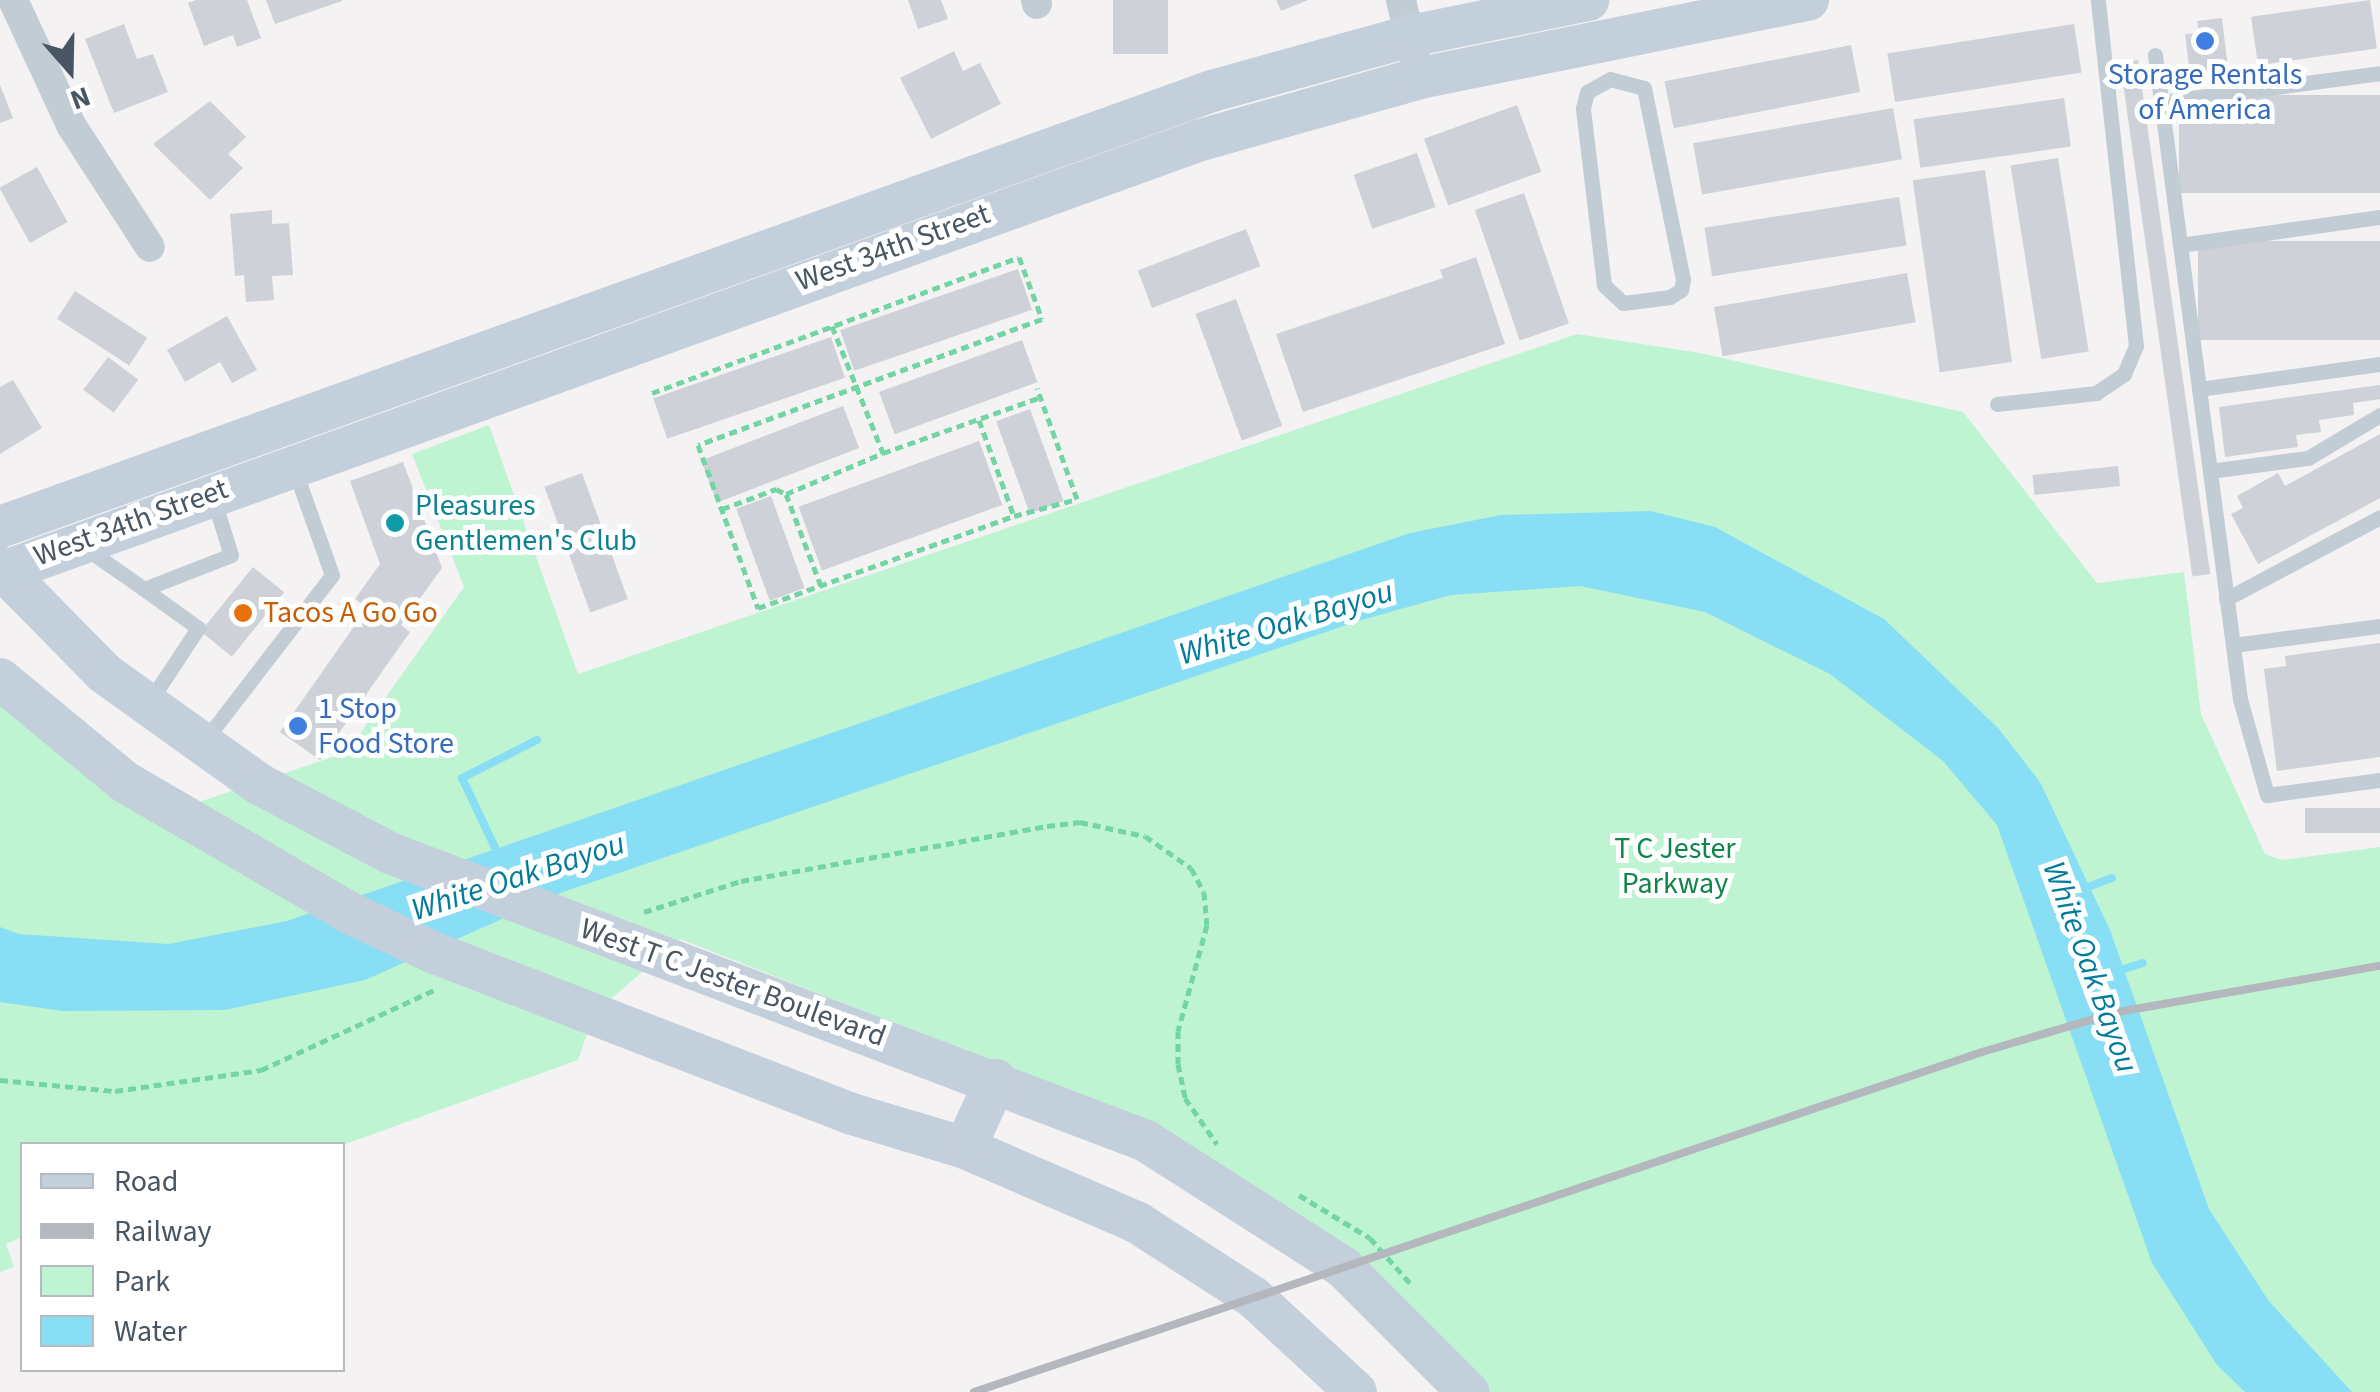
<!DOCTYPE html>
<style>
body{margin:0}
#map{position:relative;width:2380px;height:1392px;overflow:hidden;background:#f4f2f2;font-family:"Source Sans 3",sans-serif}
div>[style]{position:absolute}
.green>*{inset:0;background:#bff4d3}
.water>*{inset:0;background:#88def4}
.stream>*{height:8px;margin:-4px;padding:0 4px;transform-origin:4px;border-radius:4px;background:#88def4}
.building>*{inset:0;background:#ced1d8;transform-origin:0 0}
.path>*{height:5px;margin-top:-2.5px;transform-origin:0;background:repeating-linear-gradient(90deg,#73d5a4 0 8px,transparent 0 13px)}
.service>*{height:15px;margin:-7.5px;padding:0 7.5px;transform-origin:7.5px;border-radius:7.5px;background:#c2ccd4}
.minor>*{height:30px;margin:-15px;padding:0 15px;transform-origin:15px;border-radius:15px;background:#c2ccd4}
.secondary>*{height:42px;margin:-21px;padding:0 21px;transform-origin:21px;border-radius:21px;background:#c4cfdc}
.rail>*{height:8px;margin:-4px;padding:0 4px;transform-origin:4px;border-radius:4px;background:#b4b7bd}
.dots>*{width:28px;height:28px;translate:-50% -50%;box-sizing:border-box;border:5px solid #fff;border-radius:50%}
span{translate:-50% -50%;white-space:nowrap;text-align:center;line-height:1.15;-webkit-text-stroke:10px #fff;paint-order:stroke}
.shop-label{font-size:30px;color:#366cbe}
.left{translate:0 -50%;text-align:left}
.street-label{font-size:30px;color:#485562}
.culture-label{font-size:30px;color:#0d838f}
.food-label{font-size:30px;color:#c56008}
.park-label{font-size:30px;color:#10864a}
.water-label{font-size:32px;color:#037b9a;font-style:italic}
.legend{position:absolute;left:20px;top:1142px;width:325px;height:230px;box-sizing:border-box;background:#fff;border:2px solid #b6bbc0;margin:0;padding:12px 18px;list-style:none;font-size:30px;color:#485562}
.legend li{display:flex;align-items:center;gap:20px;height:50px}
.legend b{width:50px;border:2px solid #b6bbc0}
.north{position:absolute;left:20px;top:20px;width:100px;height:100px;-webkit-text-stroke:8px #fff;paint-order:stroke;rotate:160deg;font-size:28px;font-weight:700;line-height:40px;text-align:center;color:#485562}
.north::after{content:'';display:block;margin:auto;width:35px;height:45px;background:#485562;clip-path:polygon(50% 0,100% 100%,50% 72%,0 100%)}
</style>
<div id="map">
<div class="green">
<i style="clip-path:polygon(1577px 334px,1700px 353px,1963px 412px,2097px 583px,2184px 572px,2201px 714px,2265px 854px,2282px 860px,2380px 847px,2380px 1392px,1487px 1392px,1093px 1101px,680px 939px,581px 1025px,587px 1034px,578px 1060px,343px 1145px,22px 1144px,22px 1237px,6px 1244px,14px 1267px,0 1272px,0 698px,152px 818px,347px 752px,464px 587px,412px 454px,489px 425px,578px 674px)"></i>
</div>
<div class="water">
<i style="clip-path:polygon(1650px 511px,1715px 527px,1884px 619px,1998px 728px,2040px 782px,2110px 930px,2209px 1209px,2268px 1300px,2352px 1392px,2245px 1392px,2217px 1365px,2152px 1263px,1997px 825px,1943px 761px,1830px 674px,1705px 612px,1580px 586px,1451px 595px,1358px 621px,563px 892px,365px 980px,225px 1010px,62px 1011px,0 1002px,0 927px,19px 934px,168px 944px,287px 921px,1410px 533px,1501px 515px)"></i>
</div>
<div class="stream">
<i style="left:499px;top:856px;width:86px;rotate:-115.4deg"></i>
<i style="left:462px;top:778px;width:84px;rotate:-26.9deg"></i>
<i style="left:2083px;top:889px;width:31px;rotate:-21deg"></i>
<i style="left:2118px;top:971px;width:26px;rotate:-18deg"></i>
</div>
<div class="building">
<i style="clip-path:polygon(196px 0,247px 0,261px 38px,237px 47px,233px 35px,204px 46px,188px 3px)"></i>
<i style="clip-path:polygon(266px 0,342px 0,342px 1px,275px 24px)"></i>
<i style="clip-path:polygon(908px 0,941px 0,948px 19px,918px 29px)"></i>
<i style="left:1113px;top:0;width:55px;height:54px"></i>
<i style="clip-path:polygon(1276px 0,1308px 0,1281px 11px)"></i>
<i style="left:2370px;top:0;width:49px;height:120px;rotate:82deg"></i>
<i style="clip-path:polygon(2222px 18px,2228px 69px,2190px 74px,2185px 34px,2199px 33px,2197px 21px)"></i>
<i style="clip-path:polygon(124px 24px,137px 59px,153px 54px,168px 92px,114px 113px,85px 39px)"></i>
<i style="left:2074px;top:24px;width:49px;height:189px;rotate:81deg"></i>
<i style="left:1851px;top:45px;width:48px;height:190px;rotate:79deg"></i>
<i style="clip-path:polygon(954px 51px,963px 71px,980px 63px,1001px 104px,931px 139px,900px 78px)"></i>
<i style="left:2138px;top:60px;width:519px;height:18px;rotate:82deg"></i>
<i style="clip-path:polygon(0 85px,13px 118px,0 123px)"></i>
<i style="left:2380px;top:95px;width:98px;height:201px;rotate:90deg"></i>
<i style="left:2064px;top:98px;width:49px;height:152px;rotate:82deg"></i>
<i style="clip-path:polygon(210px 101px,246px 137px,228px 154px,243px 168px,210px 200px,153px 144px)"></i>
<i style="left:1517px;top:105px;width:71px;height:99px;rotate:70deg"></i>
<i style="left:1893px;top:108px;width:52px;height:203px;rotate:80deg"></i>
<i style="left:1417px;top:153px;width:57px;height:67px;rotate:71deg"></i>
<i style="left:2058px;top:158px;width:196px;height:48px;rotate:81deg"></i>
<i style="left:37px;top:167px;width:63px;height:43px;rotate:61deg"></i>
<i style="left:1985px;top:170px;width:194px;height:73px;rotate:82deg"></i>
<i style="left:1524px;top:193px;width:138px;height:52px;rotate:71deg"></i>
<i style="left:1899px;top:197px;width:49px;height:197px;rotate:81deg"></i>
<i style="clip-path:polygon(272px 210px,272px 224px,289px 223px,293px 275px,272px 276px,274px 300px,246px 302px,244px 275px,235px 276px,230px 214px)"></i>
<i style="left:1246px;top:229px;width:40px;height:116px;rotate:69deg"></i>
<i style="left:2380px;top:241px;width:99px;height:182px;rotate:90deg"></i>
<i style="clip-path:polygon(1476px 257px,1505px 344px,1303px 412px,1276px 334px,1443px 278px,1440px 270px)"></i>
<i style="left:1018px;top:269px;width:43px;height:188px;rotate:71deg"></i>
<i style="left:1907px;top:273px;width:50px;height:196px;rotate:80deg"></i>
<i style="left:75px;top:291px;width:86px;height:33px;rotate:33deg"></i>
<i style="left:1236px;top:299px;width:135px;height:43px;rotate:70deg"></i>
<i style="clip-path:polygon(227px 316px,257px 370px,232px 383px,220px 362px,185px 382px,167px 350px)"></i>
<i style="left:831px;top:337px;width:43px;height:188px;rotate:71deg"></i>
<i style="left:1022px;top:340px;width:45px;height:152px;rotate:70deg"></i>
<i style="left:108px;top:357px;width:38px;height:41px;rotate:37deg"></i>
<i style="clip-path:polygon(13px 380px,42px 428px,0 454px,0 387px)"></i>
<i style="clip-path:polygon(2380px 385px,2380px 399px,2353px 403px,2354px 415px,2319px 420px,2321px 432px,2296px 435px,2298px 447px,2225px 457px,2219px 407px)"></i>
<i style="left:843px;top:406px;width:45px;height:152px;rotate:69deg"></i>
<i style="left:1030px;top:409px;width:98px;height:36px;rotate:70deg"></i>
<i style="clip-path:polygon(2380px 434px,2380px 498px,2258px 564px,2231px 514px,2243px 508px,2237px 496px,2278px 473px,2285px 486px)"></i>
<i style="left:979px;top:441px;width:68px;height:192px;rotate:70deg"></i>
<i style="clip-path:polygon(403px 462px,442px 568px,401px 625px,410px 632px,320px 760px,280px 732px,367px 608px,355px 599px,380px 564px,350px 481px)"></i>
<i style="left:2118px;top:466px;width:20px;height:86px;rotate:84deg"></i>
<i style="left:582px;top:473px;width:134px;height:40px;rotate:70deg"></i>
<i style="left:771px;top:496px;width:98px;height:37px;rotate:70deg"></i>
<i style="left:253px;top:567px;width:40px;height:83px;rotate:39deg"></i>
<i style="clip-path:polygon(2380px 643px,2380px 757px,2277px 771px,2264px 669px,2286px 666px,2285px 656px)"></i>
<i style="left:2380px;top:808px;width:25px;height:75px;rotate:90deg"></i>
</div>
<div class="path">
<i style="left:832px;top:326px;width:137px;rotate:68.1deg"></i>
<i style="left:883px;top:453px;width:168px;rotate:-19.5deg"></i>
<i style="left:652px;top:393px;width:391px;rotate:-20.3deg"></i>
<i style="left:1019px;top:257px;width:66px;rotate:69.6deg"></i>
<i style="left:1042px;top:319px;width:366px;rotate:159.9deg"></i>
<i style="left:698px;top:445px;width:174px;rotate:69.8deg"></i>
<i style="left:758px;top:608px;width:272px;rotate:-19.8deg"></i>
<i style="left:1014px;top:516px;width:65px;rotate:-15.1deg"></i>
<i style="left:1077px;top:499px;width:118px;rotate:-109.8deg"></i>
<i style="left:979px;top:420px;width:102px;rotate:70deg"></i>
<i style="left:722px;top:509px;width:58px;rotate:-20.3deg"></i>
<i style="left:776px;top:489px;width:11px;rotate:27deg"></i>
<i style="left:821px;top:586px;width:98px;rotate:-110.8deg"></i>
<i style="left:786px;top:494px;width:105px;rotate:-22.9deg"></i>
<i style="left:644px;top:912px;width:102px;rotate:-17.7deg"></i>
<i style="left:741px;top:881px;width:311px;rotate:-10.2deg"></i>
<i style="left:1047px;top:826px;width:33px;rotate:-7deg"></i>
<i style="left:1080px;top:822px;width:66px;rotate:12.2deg"></i>
<i style="left:1145px;top:836px;width:56px;rotate:34.8deg"></i>
<i style="left:1191px;top:868px;width:27px;rotate:62deg"></i>
<i style="left:1204px;top:892px;width:33px;rotate:85deg"></i>
<i style="left:1207px;top:925px;width:110px;rotate:105.3deg"></i>
<i style="left:1178px;top:1031px;width:33px;rotate:90deg"></i>
<i style="left:1178px;top:1064px;width:35px;rotate:78deg"></i>
<i style="left:1185px;top:1098px;width:56px;rotate:55.2deg"></i>
<i style="left:0;top:1080px;width:116px;rotate:5.5deg"></i>
<i style="left:115px;top:1091px;width:148px;rotate:-8.2deg"></i>
<i style="left:261px;top:1070px;width:193px;rotate:-24.8deg"></i>
<i style="left:1299px;top:1195px;width:83px;rotate:31.2deg"></i>
<i style="left:1370px;top:1238px;width:60px;rotate:48.4deg"></i>
</div>
<div class="service">
<i style="left:2155px;top:55px;width:650px;rotate:82.48deg"></i>
<i style="left:2240px;top:699px;width:100px;rotate:74.3deg"></i>
<i style="left:2267px;top:795px;width:114px;rotate:-7.6deg"></i>
<i style="left:1610px;top:79px;width:35px;rotate:15deg"></i>
<i style="left:1644px;top:88px;width:195px;rotate:78.5deg"></i>
<i style="left:1683px;top:279px;width:11px;rotate:100deg"></i>
<i style="left:1681px;top:290px;width:13px;rotate:148deg"></i>
<i style="left:1670px;top:297px;width:47px;rotate:172.7deg"></i>
<i style="left:1623px;top:303px;width:26px;rotate:-137deg"></i>
<i style="left:1604px;top:285px;width:178px;rotate:-96.8deg"></i>
<i style="left:1583px;top:108px;width:16px;rotate:-76deg"></i>
<i style="left:1587px;top:92px;width:26px;rotate:-29deg"></i>
<i style="left:2161px;top:102px;width:221px;rotate:-7.5deg"></i>
<i style="left:2180px;top:245px;width:202px;rotate:-8deg"></i>
<i style="left:2199px;top:389px;width:183px;rotate:-7.9deg"></i>
<i style="left:1997px;top:404px;width:100px;rotate:-6.3deg"></i>
<i style="left:2096px;top:393px;width:34px;rotate:-34deg"></i>
<i style="left:2124px;top:374px;width:30px;rotate:-67deg"></i>
<i style="left:2136px;top:346px;width:348px;rotate:-96.3deg"></i>
<i style="left:2210px;top:471px;width:99px;rotate:-7.6deg"></i>
<i style="left:2308px;top:458px;width:84px;rotate:-30.8deg"></i>
<i style="left:84px;top:547px;width:73px;rotate:35deg"></i>
<i style="left:144px;top:589px;width:93px;rotate:-21.3deg"></i>
<i style="left:231px;top:555px;width:60px;rotate:-107.5deg"></i>
<i style="left:144px;top:589px;width:67px;rotate:35.8deg"></i>
<i style="left:198px;top:628px;width:87px;rotate:123.3deg"></i>
<i style="left:2226px;top:599px;width:174px;rotate:-28deg"></i>
<i style="left:2233px;top:645px;width:148px;rotate:-7.4deg"></i>
<i style="left:205px;top:740px;width:208px;rotate:-52.4deg"></i>
<i style="left:332px;top:575px;width:114px;rotate:-109.6deg"></i>
</div>
<div class="minor">
<i style="left:13px;top:0;width:138px;rotate:65.1deg"></i>
<i style="left:71px;top:125px;width:145px;rotate:57.1deg"></i>
<i style="left:1036px;top:0;width:4px;rotate:76deg"></i>
<i style="left:1401px;top:0;width:57px;rotate:76.7deg"></i>
</div>
<div class="secondary">
<i style="left:0;top:527px;width:1288px;rotate:-19.79deg"></i>
<i style="left:1212px;top:91px;width:205px;rotate:-15.5deg"></i>
<i style="left:1410px;top:36px;width:182px;rotate:-11.4deg"></i>
<i style="left:0;top:567px;width:148px;rotate:45.5deg"></i>
<i style="left:104px;top:673px;width:191px;rotate:35.6deg"></i>
<i style="left:259px;top:784px;width:148px;rotate:27.8deg"></i>
<i style="left:390px;top:853px;width:809px;rotate:20.85deg"></i>
<i style="left:1146px;top:1141px;width:234px;rotate:32.6deg"></i>
<i style="left:1343px;top:1267px;width:177px;rotate:45deg"></i>
<i style="left:0;top:573px;width:1277px;rotate:-19.83deg"></i>
<i style="left:1201px;top:140px;width:228px;rotate:-15.8deg"></i>
<i style="left:1420px;top:78px;width:396px;rotate:-11.4deg"></i>
<i style="left:0;top:679px;width:162px;rotate:39.5deg"></i>
<i style="left:125px;top:782px;width:260px;rotate:30.2deg"></i>
<i style="left:350px;top:913px;width:91px;rotate:25.4deg"></i>
<i style="left:432px;top:952px;width:450px;rotate:21.1deg"></i>
<i style="left:852px;top:1114px;width:118px;rotate:16.7deg"></i>
<i style="left:965px;top:1148px;width:189px;rotate:23.4deg"></i>
<i style="left:1138px;top:1223px;width:137px;rotate:32.8deg"></i>
<i style="left:1253px;top:1297px;width:140px;rotate:42.7deg"></i>
<i style="left:965px;top:1148px;width:75px;rotate:-65.5deg"></i>
</div>
<div class="rail">
<i style="left:974px;top:1392px;width:1064px;rotate:-18.64deg"></i>
<i style="left:1982px;top:1052px;width:142px;rotate:-16.4deg"></i>
<i style="left:2118px;top:1012px;width:266px;rotate:-10deg"></i>
</div>
<div class="dots">
<i style="left:2205px;top:41px;background:#3f7fe0"></i>
<i style="left:395px;top:523px;background:#0f9aa8"></i>
<i style="left:243px;top:613px;background:#e8710a"></i>
<i style="left:298px;top:726px;background:#3f7fe0"></i>
</div>
<div class="shop-label">
<span style="left:2205px;top:92px">Storage Rentals<br>of America</span>
<span class="left" style="left:318px;top:726px">1 Stop<br>Food Store</span>
</div>
<div class="street-label">
<span style="left:893px;top:248px;rotate:-20deg">West 34th Street</span>
<span style="left:131px;top:523px;rotate:-20deg">West 34th Street</span>
<span style="left:733px;top:983px;rotate:20deg">West T C Jester Boulevard</span>
</div>
<div class="culture-label">
<span class="left" style="left:415px;top:523px">Pleasures<br>Gentlemen's Club</span>
</div>
<div class="food-label">
<span class="left" style="left:263px;top:613px">Tacos A Go Go</span>
</div>
<div class="park-label">
<span style="left:1675px;top:866px">T C Jester<br>Parkway</span>
</div>
<div class="water-label">
<span style="left:1286px;top:623px;rotate:-17deg">White Oak Bayou</span>
<span style="left:518px;top:877px;rotate:-18deg">White Oak Bayou</span>
<span style="left:2090px;top:967px;rotate:70deg">White Oak Bayou</span>
</div>
<ul class="legend">
<li><b style="height:12px;background:#c4cfdc"></b>Road</li>
<li><b style="height:12px;background:#b4b7bd"></b>Railway</li>
<li><b style="height:28px;background:#bff4d3"></b>Park</li>
<li><b style="height:28px;background:#88def4"></b>Water</li>
</ul>
<div class="north">N</div>
</div>
